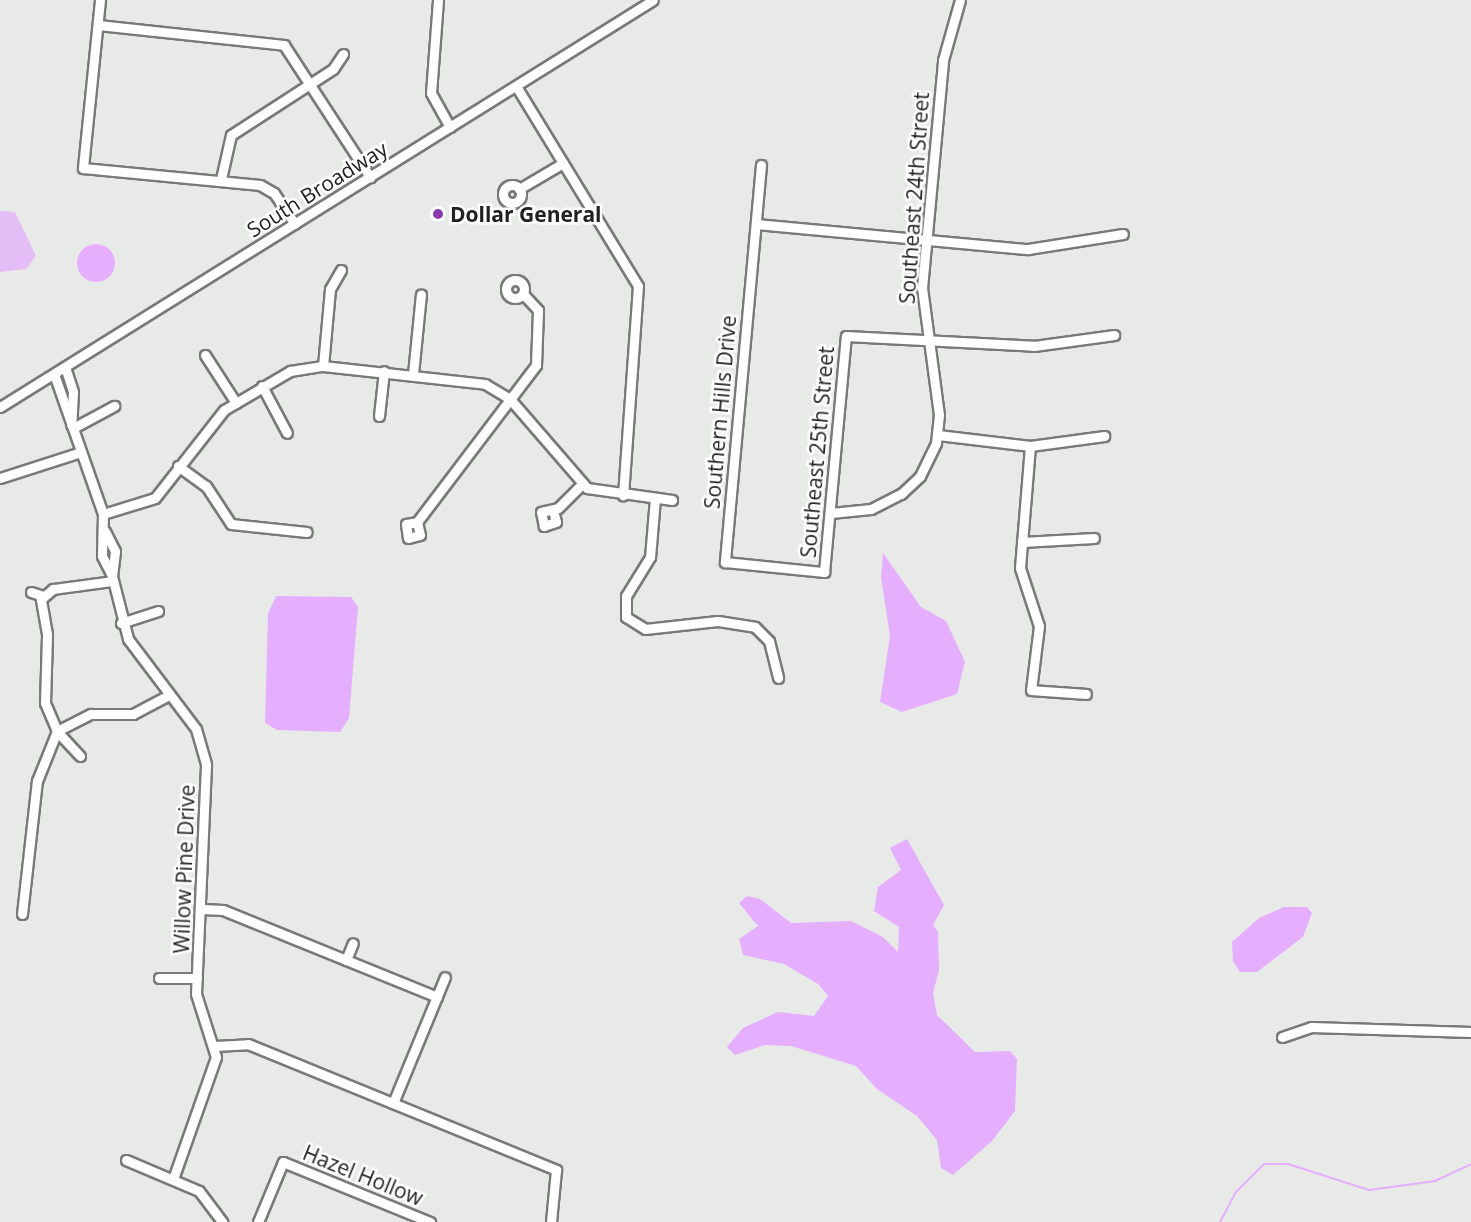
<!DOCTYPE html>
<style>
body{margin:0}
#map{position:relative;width:1471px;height:1222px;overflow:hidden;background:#e8eae8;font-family:"Open Sans",sans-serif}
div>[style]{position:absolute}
.green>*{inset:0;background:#e4bdf6}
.water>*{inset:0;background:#e5aefe}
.round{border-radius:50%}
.stream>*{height:2px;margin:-1px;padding:0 1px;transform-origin:1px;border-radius:1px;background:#e5aefe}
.roads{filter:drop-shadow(2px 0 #787a78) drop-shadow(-2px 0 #787a78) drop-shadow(0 2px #787a78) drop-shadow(0 -2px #787a78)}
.minor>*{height:9px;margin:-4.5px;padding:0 4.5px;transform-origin:4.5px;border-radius:4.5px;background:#fff}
.minor>.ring{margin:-4.5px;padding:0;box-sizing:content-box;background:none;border:9px solid #fff;border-radius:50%}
.dots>*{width:16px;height:16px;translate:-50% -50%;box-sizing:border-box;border:3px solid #fff;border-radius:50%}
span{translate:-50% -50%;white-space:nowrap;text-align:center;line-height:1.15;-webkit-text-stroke:5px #fff;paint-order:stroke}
.street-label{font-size:21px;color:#202120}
.poi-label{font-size:21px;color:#202120;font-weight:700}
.left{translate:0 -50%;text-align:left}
</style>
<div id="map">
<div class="green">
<i style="clip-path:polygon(0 211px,15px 212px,36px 256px,26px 269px,0 272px)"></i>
</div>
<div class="water">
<i class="round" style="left:77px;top:244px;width:38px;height:38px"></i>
<i style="clip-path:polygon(883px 553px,921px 607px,946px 621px,965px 662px,957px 694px,902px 712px,880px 702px,890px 636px,881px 577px)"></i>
<i style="clip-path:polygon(276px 596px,351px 597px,358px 607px,349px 718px,340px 732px,277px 730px,265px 723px,268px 614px)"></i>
<i style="clip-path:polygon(907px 839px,944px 905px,933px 925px,938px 932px,939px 970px,933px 993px,937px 1015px,975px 1052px,1010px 1051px,1017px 1059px,1015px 1111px,992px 1141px,953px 1175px,941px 1168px,937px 1140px,917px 1116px,877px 1089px,856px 1066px,791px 1046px,765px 1045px,735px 1055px,727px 1047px,743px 1028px,778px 1012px,814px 1016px,828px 996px,818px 984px,784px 964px,743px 955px,739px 939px,758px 926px,739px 903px,747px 896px,760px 899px,791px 923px,851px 921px,883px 937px,898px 952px,899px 927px,874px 911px,878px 887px,901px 870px,890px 848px)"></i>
<i style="clip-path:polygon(1284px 907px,1307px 907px,1312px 913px,1303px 937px,1257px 972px,1240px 972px,1233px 961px,1232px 942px,1259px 918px)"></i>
</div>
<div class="stream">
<i style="left:1220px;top:1222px;width:34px;rotate:-62deg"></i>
<i style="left:1236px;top:1192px;width:40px;rotate:-45deg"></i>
<i style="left:1264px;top:1164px;width:24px"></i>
<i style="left:1288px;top:1164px;width:85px;rotate:17.8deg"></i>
<i style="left:1369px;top:1190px;width:67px;rotate:-7.8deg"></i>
<i style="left:1435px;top:1181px;width:40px;rotate:-25deg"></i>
</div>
<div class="roads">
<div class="minor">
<i style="left:100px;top:0;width:169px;rotate:95.8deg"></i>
<i style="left:83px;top:168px;width:178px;rotate:5.5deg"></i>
<i style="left:260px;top:185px;width:16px;rotate:30deg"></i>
<i style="left:274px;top:193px;width:37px;rotate:56deg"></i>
<i style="left:438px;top:0;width:93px;rotate:94.3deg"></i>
<i style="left:431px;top:93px;width:39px;rotate:61deg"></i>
<i style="left:98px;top:25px;width:187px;rotate:6.1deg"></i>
<i style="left:284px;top:45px;width:158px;rotate:56.9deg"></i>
<i style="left:516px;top:86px;width:234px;rotate:58.6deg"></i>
<i style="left:638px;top:286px;width:210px;rotate:94.1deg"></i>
<i style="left:761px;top:165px;width:399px;rotate:95.2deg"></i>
<i style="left:725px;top:562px;width:100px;rotate:5.8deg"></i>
<i style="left:824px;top:572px;width:237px;rotate:-84.7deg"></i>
<i style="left:846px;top:336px;width:188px;rotate:3deg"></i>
<i style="left:1034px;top:346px;width:81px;rotate:-7.8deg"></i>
<i style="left:221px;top:179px;width:45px;rotate:-77.2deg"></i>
<i style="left:231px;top:135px;width:121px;rotate:-32.9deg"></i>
<i style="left:333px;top:69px;width:18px;rotate:-56deg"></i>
<i class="ring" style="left:503px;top:185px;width:9px;height:9px"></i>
<i style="left:519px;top:189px;width:51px;rotate:-30.6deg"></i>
<i style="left:756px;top:224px;width:273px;rotate:5.3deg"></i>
<i style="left:1028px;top:249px;width:96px;rotate:-9deg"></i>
<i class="ring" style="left:506px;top:280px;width:9px;height:9px"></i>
<i style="left:205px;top:355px;width:57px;rotate:57.1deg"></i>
<i style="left:323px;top:366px;width:77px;rotate:-84.8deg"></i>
<i style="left:330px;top:289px;width:22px;rotate:-60deg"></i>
<i style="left:65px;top:367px;width:26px;rotate:72deg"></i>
<i style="left:73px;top:392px;width:33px;rotate:93deg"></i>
<i style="left:54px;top:374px;width:148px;rotate:70.7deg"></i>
<i style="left:103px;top:514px;width:42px;rotate:91.4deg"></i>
<i style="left:102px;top:556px;width:22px;rotate:63deg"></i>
<i style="left:112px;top:576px;width:25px;rotate:-83deg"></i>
<i style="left:115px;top:551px;width:22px;rotate:-117deg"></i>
<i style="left:413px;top:374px;width:80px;rotate:-84.3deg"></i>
<i style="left:262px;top:386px;width:53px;rotate:62deg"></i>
<i style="left:0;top:407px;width:769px;rotate:-31.93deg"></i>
<i style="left:379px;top:416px;width:45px;rotate:-83.7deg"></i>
<i style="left:73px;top:428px;width:47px;rotate:-28.2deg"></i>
<i style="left:938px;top:435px;width:93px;rotate:6.8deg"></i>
<i style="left:1030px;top:446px;width:75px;rotate:-7.7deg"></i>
<i style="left:1030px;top:446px;width:122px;rotate:94.7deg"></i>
<i style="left:1020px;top:568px;width:61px;rotate:71.9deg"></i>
<i style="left:1039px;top:626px;width:64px;rotate:97.1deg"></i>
<i style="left:1031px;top:690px;width:55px;rotate:4.2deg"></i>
<i style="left:178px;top:466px;width:34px;rotate:36deg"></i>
<i style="left:206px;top:486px;width:45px;rotate:56.7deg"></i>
<i style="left:231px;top:524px;width:76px;rotate:6deg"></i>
<i style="left:0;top:478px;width:85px;rotate:-17.8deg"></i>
<i style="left:655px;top:498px;width:59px;rotate:94.8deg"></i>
<i style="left:650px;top:557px;width:46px;rotate:121.6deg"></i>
<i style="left:626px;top:596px;width:21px;rotate:90deg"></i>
<i style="left:626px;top:617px;width:22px;rotate:32deg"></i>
<i style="left:645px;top:629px;width:73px;rotate:-6.3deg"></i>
<i style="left:718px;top:621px;width:37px;rotate:9deg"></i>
<i style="left:755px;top:627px;width:20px;rotate:45deg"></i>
<i style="left:769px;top:641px;width:38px;rotate:76deg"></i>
<i style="left:553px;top:510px;width:12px;rotate:76deg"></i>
<i style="left:556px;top:522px;width:13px;rotate:162deg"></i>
<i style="left:544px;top:526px;width:14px;rotate:-102deg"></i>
<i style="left:541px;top:512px;width:17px;rotate:-13deg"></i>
<i style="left:558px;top:508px;width:34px;rotate:-45deg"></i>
<i style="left:831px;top:513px;width:40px;rotate:-5.7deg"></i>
<i style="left:871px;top:509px;width:34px;rotate:-27deg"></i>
<i style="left:901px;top:494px;width:26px;rotate:-43deg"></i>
<i style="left:920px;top:476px;width:37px;rotate:-64deg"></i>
<i style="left:936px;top:443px;width:28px;rotate:-84deg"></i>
<i style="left:939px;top:415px;width:128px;rotate:-97.6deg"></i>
<i style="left:922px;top:288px;width:229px;rotate:-84.7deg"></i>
<i style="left:943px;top:60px;width:62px;rotate:-74.2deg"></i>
<i style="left:103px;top:514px;width:54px;rotate:-17.1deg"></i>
<i style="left:155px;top:498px;width:112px;rotate:-51.9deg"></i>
<i style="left:224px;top:410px;width:77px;rotate:-30.6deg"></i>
<i style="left:290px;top:371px;width:33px;rotate:-9deg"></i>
<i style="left:323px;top:366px;width:163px;rotate:6.3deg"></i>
<i style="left:485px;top:384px;width:29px;rotate:31deg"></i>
<i style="left:510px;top:399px;width:118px;rotate:49.1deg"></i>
<i style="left:587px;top:488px;width:86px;rotate:8deg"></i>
<i style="left:417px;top:522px;width:13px;rotate:77deg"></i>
<i style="left:420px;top:535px;width:12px;rotate:166deg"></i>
<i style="left:408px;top:538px;width:14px;rotate:-98deg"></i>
<i style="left:406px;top:524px;width:11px;rotate:-10deg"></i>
<i style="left:417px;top:522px;width:197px;rotate:-52.8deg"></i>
<i style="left:536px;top:365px;width:55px;rotate:-87.9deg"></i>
<i style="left:538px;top:310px;width:22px;rotate:-133deg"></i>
<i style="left:1022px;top:542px;width:72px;rotate:-3.2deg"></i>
<i style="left:112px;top:576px;width:65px;rotate:75.7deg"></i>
<i style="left:128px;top:639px;width:113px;rotate:52.9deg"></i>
<i style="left:196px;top:729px;width:37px;rotate:74deg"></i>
<i style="left:206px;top:765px;width:229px;rotate:92.5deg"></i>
<i style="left:196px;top:994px;width:66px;rotate:72.4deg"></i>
<i style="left:216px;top:1057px;width:129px;rotate:109.4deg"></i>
<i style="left:31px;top:592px;width:13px;rotate:18deg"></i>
<i style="left:121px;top:623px;width:39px;rotate:-18deg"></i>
<i style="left:80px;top:756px;width:34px;rotate:-133deg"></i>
<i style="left:57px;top:731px;width:38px;rotate:-27deg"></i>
<i style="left:91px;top:714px;width:42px"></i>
<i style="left:133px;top:714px;width:38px;rotate:-28deg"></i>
<i style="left:202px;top:909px;width:21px;rotate:3deg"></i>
<i style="left:223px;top:910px;width:231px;rotate:22.1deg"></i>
<i style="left:22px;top:914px;width:134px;rotate:-83.6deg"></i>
<i style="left:37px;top:781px;width:54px;rotate:-68.2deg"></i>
<i style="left:57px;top:731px;width:30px;rotate:-113deg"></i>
<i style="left:45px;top:703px;width:69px;rotate:-88.3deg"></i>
<i style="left:47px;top:634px;width:36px;rotate:-100deg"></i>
<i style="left:41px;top:599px;width:16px;rotate:-40deg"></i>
<i style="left:53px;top:589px;width:60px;rotate:-7.7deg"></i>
<i style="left:346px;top:960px;width:18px;rotate:-68deg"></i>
<i style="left:159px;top:978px;width:38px"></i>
<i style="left:1282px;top:1037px;width:31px;rotate:-19deg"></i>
<i style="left:1311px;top:1027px;width:160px;rotate:1.8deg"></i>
<i style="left:215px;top:1046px;width:33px;rotate:-3deg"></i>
<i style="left:248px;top:1044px;width:333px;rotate:22.2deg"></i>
<i style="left:556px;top:1170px;width:52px;rotate:95.5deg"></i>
<i style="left:393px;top:1103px;width:136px;rotate:-67.6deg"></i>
<i style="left:126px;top:1160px;width:79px;rotate:23deg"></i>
<i style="left:199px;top:1191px;width:39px;rotate:53deg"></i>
<i style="left:258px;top:1222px;width:65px;rotate:-67.4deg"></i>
<i style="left:283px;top:1162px;width:159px;rotate:22.2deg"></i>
</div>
</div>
<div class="dots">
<i style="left:438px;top:214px;background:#8b3bab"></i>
</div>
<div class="street-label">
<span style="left:317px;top:189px;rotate:-32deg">South Broadway</span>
<span style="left:914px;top:198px;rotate:-86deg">Southeast 24th Street</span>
<span style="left:720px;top:412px;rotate:-85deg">Southern Hills Drive</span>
<span style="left:817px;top:452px;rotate:-85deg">Southeast 25th Street</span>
<span style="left:184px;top:869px;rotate:-88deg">Willow Pine Drive</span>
<span style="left:363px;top:1175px;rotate:22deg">Hazel Hollow</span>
</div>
<div class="poi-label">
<span class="left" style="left:450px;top:214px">Dollar General</span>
</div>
</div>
